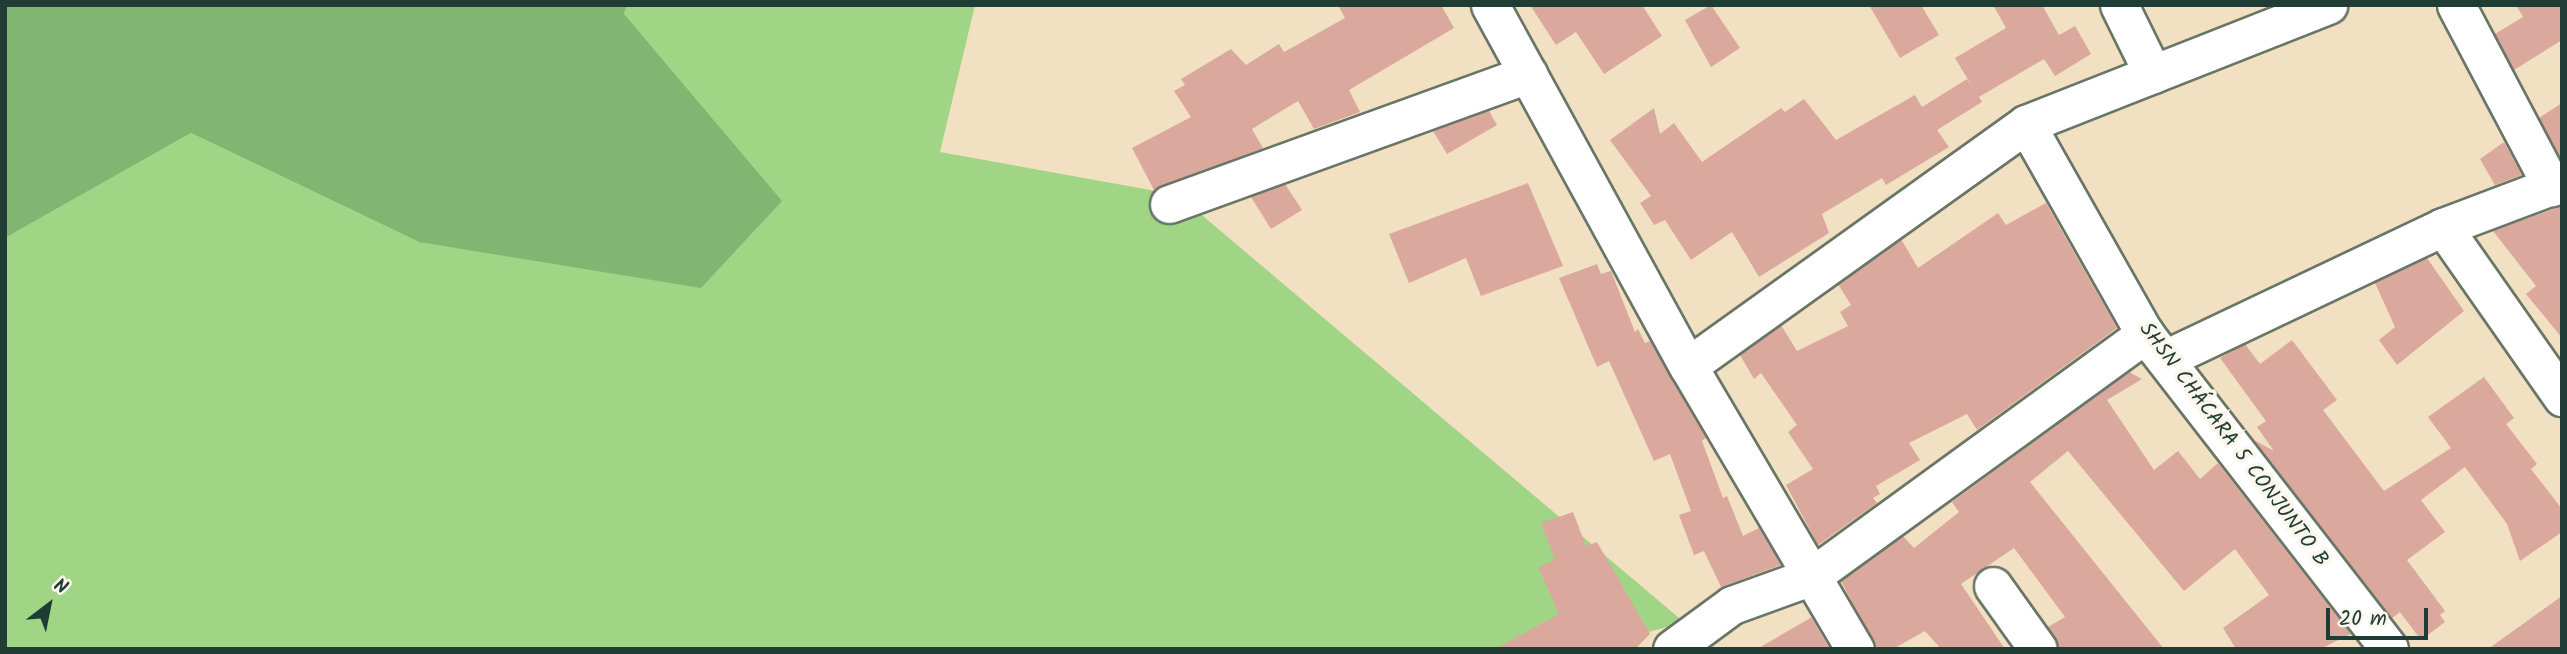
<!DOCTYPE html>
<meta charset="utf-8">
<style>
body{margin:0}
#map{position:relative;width:2567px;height:654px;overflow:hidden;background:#f2e0c2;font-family:Kalam,sans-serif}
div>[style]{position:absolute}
.green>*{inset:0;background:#a0d585}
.forest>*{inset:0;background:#80b672}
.building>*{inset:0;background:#dba89e}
.roads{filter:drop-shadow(2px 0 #697666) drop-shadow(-2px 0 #697666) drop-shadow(0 2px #697666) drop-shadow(0 -2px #697666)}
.street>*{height:37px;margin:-18.5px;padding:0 18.5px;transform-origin:18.5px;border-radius:18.5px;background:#fff}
span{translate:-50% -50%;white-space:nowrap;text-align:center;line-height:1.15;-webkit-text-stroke:7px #fbf7ec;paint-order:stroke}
.street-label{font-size:21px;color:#1f3d34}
.frame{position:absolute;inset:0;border:7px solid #1f3d34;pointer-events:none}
.north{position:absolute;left:14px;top:570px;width:70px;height:70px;-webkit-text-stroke:5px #fbf7ec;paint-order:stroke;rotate:32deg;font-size:19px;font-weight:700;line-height:28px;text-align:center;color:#1f3d34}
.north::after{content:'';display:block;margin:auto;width:24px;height:32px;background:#1f3d34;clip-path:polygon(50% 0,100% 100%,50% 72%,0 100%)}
.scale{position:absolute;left:2326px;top:608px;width:102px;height:32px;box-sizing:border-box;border:4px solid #1f3d34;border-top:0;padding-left:9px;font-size:21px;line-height:24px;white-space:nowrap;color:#1f3d34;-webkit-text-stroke:5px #fbf7ec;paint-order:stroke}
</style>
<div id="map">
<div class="green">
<i style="clip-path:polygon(627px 5px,975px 5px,940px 152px,1178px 195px,1685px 623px,1577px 649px,5px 649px,5px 238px,191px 133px,419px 242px,624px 14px)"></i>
</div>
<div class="forest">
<i style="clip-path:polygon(5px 5px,627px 5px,624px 14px,782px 201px,701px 288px,419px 242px,191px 133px,5px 238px)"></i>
</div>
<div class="building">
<i style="clip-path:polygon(1338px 5px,1441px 5px,1454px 28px,1349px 90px,1360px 112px,1314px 129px,1298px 101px,1252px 129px,1263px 148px,1154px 190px,1132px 148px,1191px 117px,1174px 91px,1185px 85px,1181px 79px,1231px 49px,1246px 65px,1279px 44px,1284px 52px,1345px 18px)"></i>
<i style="clip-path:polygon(1530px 5px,1642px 5px,1662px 36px,1604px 74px,1576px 32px,1556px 45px)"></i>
<i style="clip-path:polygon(1711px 5px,1740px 48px,1711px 67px,1685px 20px)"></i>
<i style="clip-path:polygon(1869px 5px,1921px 5px,1939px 35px,1900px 58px)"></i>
<i style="clip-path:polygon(1993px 5px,2042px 5px,2059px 35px,2075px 26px,2091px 54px,2055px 76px,2044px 59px,1979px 97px,1982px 102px,1937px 130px,1949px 147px,1886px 185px,1882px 178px,1822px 214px,1829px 233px,1759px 277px,1732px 232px,1691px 260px,1665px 220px,1654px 225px,1640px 203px,1651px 196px,1610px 140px,1654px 108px,1660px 134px,1674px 123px,1702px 162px,1781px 108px,1785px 112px,1804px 99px,1836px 140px,1915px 95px,1922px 107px,1967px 79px,1973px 88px,1955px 58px,2006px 28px)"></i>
<i style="clip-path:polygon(2516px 5px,2562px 5px,2562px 40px,2514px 70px,2495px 34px,2523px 17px)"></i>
<i style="clip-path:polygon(2562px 103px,2562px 160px,2539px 118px)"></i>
<i style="clip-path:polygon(1489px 111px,1497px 125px,1447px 154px,1433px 131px)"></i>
<i style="clip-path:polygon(2504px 142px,2522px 175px,2495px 185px,2480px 159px)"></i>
<i style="clip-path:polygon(1528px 183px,1563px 266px,1481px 296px,1466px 258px,1409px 283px,1389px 234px)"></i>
<i style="clip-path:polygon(1285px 184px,1302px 210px,1271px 229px,1251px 197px)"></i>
<i style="clip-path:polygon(2046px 203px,2117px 328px,1977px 430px,1967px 414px,1909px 443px,1920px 460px,1876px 486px,1880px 494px,1873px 498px,1877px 503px,1818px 545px,1786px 485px,1813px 469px,1788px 432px,1797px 425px,1761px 373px,1754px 379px,1740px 355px,1781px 325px,1797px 351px,1848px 326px,1840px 312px,1851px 305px,1838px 284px,1901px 239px,1918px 268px,1998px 213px,2006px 225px)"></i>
<i style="clip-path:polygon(2562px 206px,2562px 338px,2526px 294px,2536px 286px,2493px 231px)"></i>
<i style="clip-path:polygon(2427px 258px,2464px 311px,2397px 365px,2379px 340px,2395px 327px,2375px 283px)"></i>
<i style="clip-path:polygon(1597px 264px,1601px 274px,1611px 271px,1635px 332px,1638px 329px,1645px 343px,1650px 341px,1706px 438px,1702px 441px,1723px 498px,1727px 496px,1743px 536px,1759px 528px,1781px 565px,1721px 587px,1704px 551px,1694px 555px,1679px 515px,1691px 511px,1670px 454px,1654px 461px,1609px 361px,1597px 367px,1559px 278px)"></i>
<i style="clip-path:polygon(2292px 340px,2337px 400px,2323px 410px,2384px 491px,2451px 448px,2428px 417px,2484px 377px,2514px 418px,2506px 424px,2537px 464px,2531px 469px,2562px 509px,2562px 532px,2520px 561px,2507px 524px,2465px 467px,2421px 500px,2445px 532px,2407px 560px,2445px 611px,2440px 615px,2445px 622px,2421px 640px,2400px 612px,2392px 618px,2254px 440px,2274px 451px,2257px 427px,2266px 421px,2220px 358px,2245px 344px,2260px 364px)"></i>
<i style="clip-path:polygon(2129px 372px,2142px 379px,2107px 400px,2154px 470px,2178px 451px,2200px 479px,2218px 463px,2351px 634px,2320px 649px,2236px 649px,2223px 628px,2269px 595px,2235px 549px,2184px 591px,2068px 451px,2030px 482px,2164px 649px,2059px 649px,2048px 627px,2065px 617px,2014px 548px,1961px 584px,2005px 649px,1941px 649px,1925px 631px,1893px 649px,1876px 649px,1841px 581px,1903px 536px,1914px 548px,1959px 512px,1952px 502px)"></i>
<i style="clip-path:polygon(1573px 512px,1586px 546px,1597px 542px,1650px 634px,1635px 649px,1495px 649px,1559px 614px,1538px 567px,1555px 560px,1541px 523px)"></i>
<i style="clip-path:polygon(2562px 596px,2562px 649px,2488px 649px)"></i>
<i style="clip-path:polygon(1811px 617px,1830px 649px,1757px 649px,1807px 620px)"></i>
</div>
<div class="roads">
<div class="street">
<i style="left:1490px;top:5px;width:412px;rotate:61.3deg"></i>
<i style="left:1688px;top:366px;width:329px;rotate:59.5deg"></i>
<i style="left:2119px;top:5px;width:77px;rotate:63.8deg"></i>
<i style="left:2456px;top:5px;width:206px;rotate:62.2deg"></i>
<i style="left:2026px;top:124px;width:241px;rotate:60.5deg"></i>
<i style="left:2145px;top:334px;width:398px;rotate:52.2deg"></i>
<i style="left:1169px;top:204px;width:382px;rotate:-19.9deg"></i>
<i style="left:2443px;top:227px;width:208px;rotate:55deg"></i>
<i style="left:2165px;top:359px;width:308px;rotate:-25.4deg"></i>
<i style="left:2443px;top:227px;width:127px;rotate:-20.7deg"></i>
<i style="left:1688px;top:366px;width:416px;rotate:-35.6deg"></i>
<i style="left:2026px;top:124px;width:325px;rotate:-21.5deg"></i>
<i style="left:1993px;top:586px;width:77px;rotate:54.5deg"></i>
<i style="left:1672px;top:649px;width:74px;rotate:-36.3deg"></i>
<i style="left:1732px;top:605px;width:85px;rotate:-19.9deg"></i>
<i style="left:1812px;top:576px;width:412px;rotate:-36deg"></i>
</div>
</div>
<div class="street-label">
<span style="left:2233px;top:445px;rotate:53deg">SHSN CHÁCARA 5 CONJUNTO B</span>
</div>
<div class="frame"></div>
<div class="north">N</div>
<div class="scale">20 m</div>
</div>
